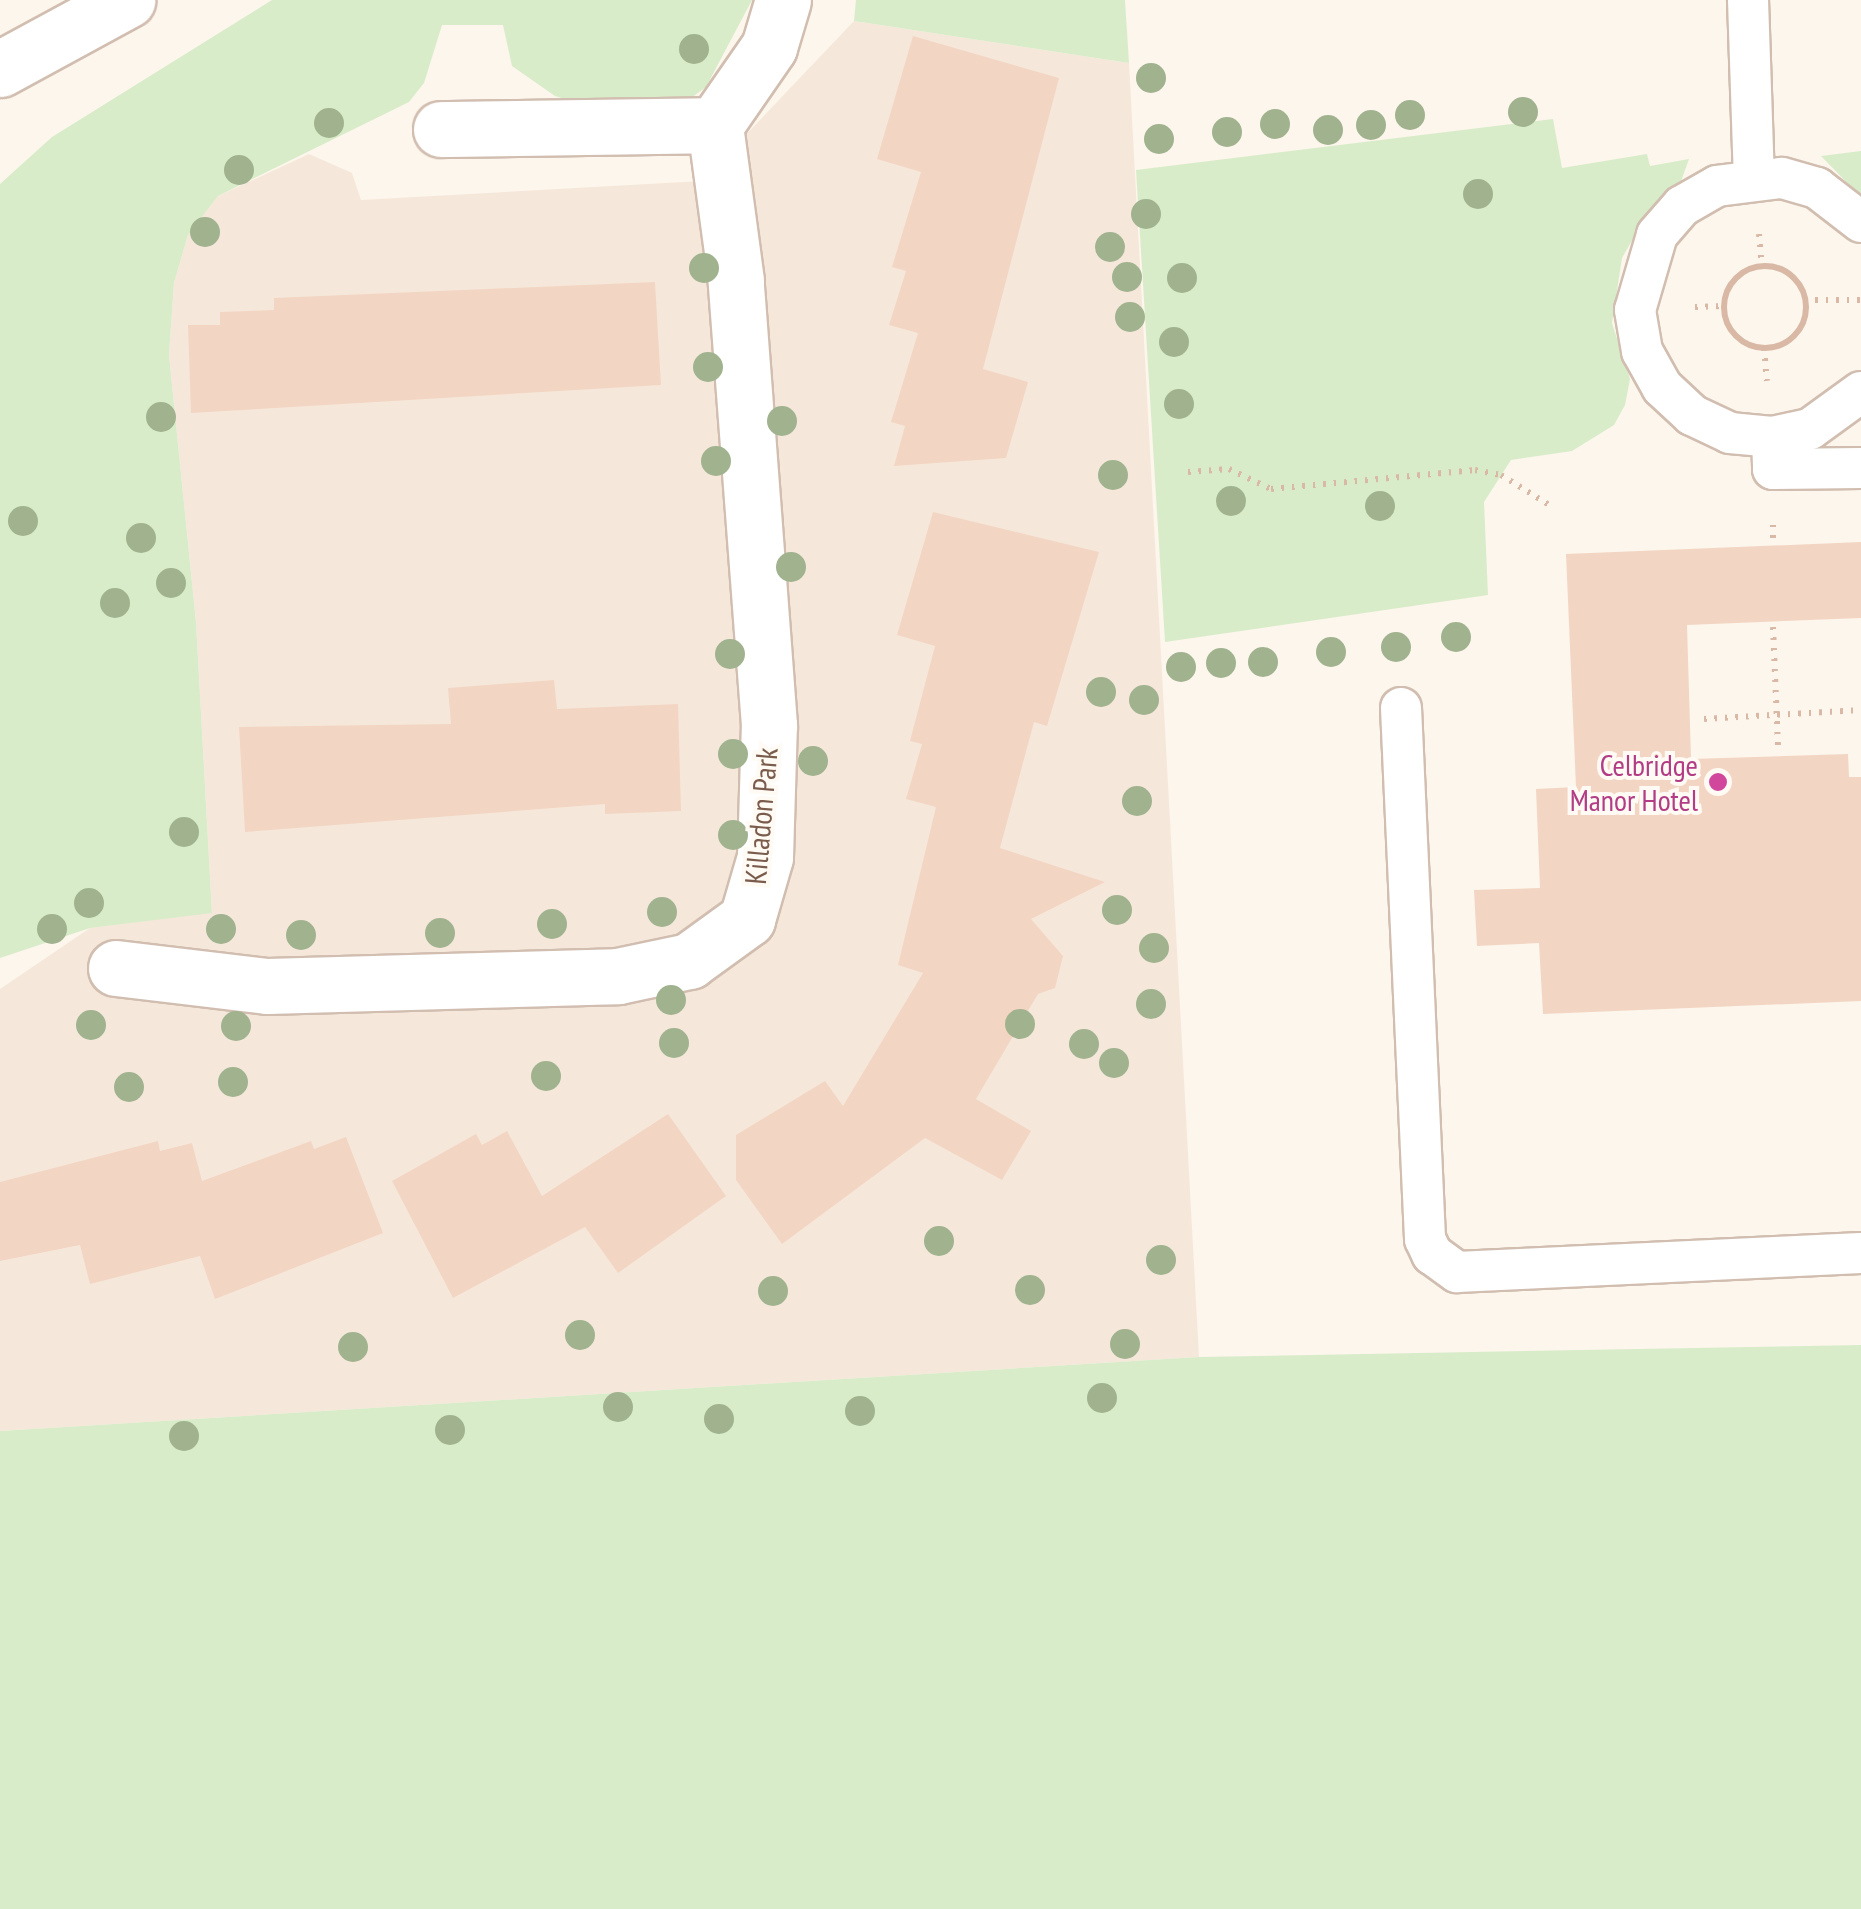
<!DOCTYPE html>
<style>
body{margin:0}
#map{position:relative;width:1861px;height:1909px;overflow:hidden;background:#fdf6ec;font-family:"PT Sans Narrow",sans-serif}
div>[style]{position:absolute}
.residential>*{inset:0;background:#f5e8da}
.green>*{inset:0;background:#d8ecc9}
.building>*{inset:0;background:#f3d5c3}
.path>*{height:6px;margin-top:-3px;transform-origin:0;background:repeating-linear-gradient(90deg,#d9b8a5 0 2.5px,transparent 0 10.5px)}
.path>.ring{margin:-3px;padding:0;box-sizing:content-box;background:none;border:6px solid #d9b8a5;border-radius:50%}
.roads{filter:drop-shadow(2px 0 #d1beb0) drop-shadow(-2px 0 #d1beb0) drop-shadow(0 2px #d1beb0) drop-shadow(0 -2px #d1beb0)}
.service>*{height:40px;margin:-20px;padding:0 20px;transform-origin:20px;border-radius:20px;background:#fff}
.minor>*{height:55px;margin:-27.5px;padding:0 27.5px;transform-origin:27.5px;border-radius:27.5px;background:#fff}
.secondary>*{height:55px;margin:-27.5px;padding:0 27.5px;transform-origin:27.5px;border-radius:27.5px;background:#fff}
.trees>*{width:30px;height:30px;margin:-15px;border-radius:50%;background:#a0b28e}
.dots>*{width:28px;height:28px;translate:-50% -50%;box-sizing:border-box;border:5px solid #fffaf3;border-radius:50%}
span{translate:-50% -50%;white-space:nowrap;text-align:center;line-height:1.15;-webkit-text-stroke:8px #fffaf3;paint-order:stroke}
.hotel-label{font-size:30px;color:#b23c85}
.right{translate:-100% -50%;text-align:right}
.street-label{font-size:30px;color:#7a5c4d}
</style>
<div id="map">
<div class="residential">
<i style="clip-path:polygon(854px 21px,1129px 63px,1199px 1357px,0 1431px,0 989px,90px 928px,212px 912px,196px 622px,169px 355px,174px 283px,188px 235px,218px 196px,309px 154px,352px 173px,361px 200px,702px 181px)"></i>
</div>
<div class="green">
<i style="clip-path:polygon(272px 0,752px 0,706px 87px,687px 101px,592px 107px,555px 96px,512px 66px,503px 25px,442px 25px,424px 83px,409px 102px,218px 196px,188px 235px,174px 283px,169px 355px,196px 622px,212px 913px,90px 928px,0 958px,0 184px,52px 137px)"></i>
<i style="clip-path:polygon(856px 0,1125px 0,1129px 63px,854px 21px)"></i>
<i style="clip-path:polygon(1553px 119px,1562px 168px,1647px 154px,1650px 166px,1689px 159px,1679px 187px,1648px 212px,1622px 258px,1612px 323px,1630px 379px,1625px 405px,1614px 425px,1572px 451px,1511px 460px,1484px 502px,1488px 595px,1165px 642px,1136px 170px)"></i>
<i style="clip-path:polygon(1861px 151px,1861px 197px,1821px 156px)"></i>
<i style="clip-path:polygon(1861px 1345px,1861px 1909px,0 1909px,0 1431px,1199px 1357px)"></i>
</div>
<div class="building">
<i style="clip-path:polygon(913px 36px,1059px 78px,983px 369px,1028px 382px,1006px 458px,894px 466px,905px 426px,891px 422px,918px 333px,889px 325px,906px 271px,892px 267px,921px 172px,877px 159px)"></i>
<i style="clip-path:polygon(655px 282px,661px 385px,191px 413px,188px 325px,220px 325px,220px 312px,274px 310px,274px 298px)"></i>
<i style="clip-path:polygon(933px 512px,1099px 552px,1047px 726px,1034px 722px,1000px 848px,1105px 882px,1031px 919px,1063px 956px,1055px 988px,1038px 994px,976px 1099px,1031px 1131px,1002px 1180px,925px 1138px,782px 1244px,736px 1180px,736px 1135px,825px 1081px,843px 1106px,923px 973px,898px 965px,936px 807px,906px 799px,922px 744px,910px 741px,935px 646px,897px 635px)"></i>
<i style="clip-path:polygon(1861px 542px,1861px 618px,1687px 625px,1691px 759px,1848px 754px,1849px 777px,1861px 777px,1861px 1001px,1543px 1014px,1539px 943px,1477px 946px,1474px 890px,1540px 888px,1536px 789px,1576px 787px,1566px 554px)"></i>
<i style="clip-path:polygon(554px 680px,557px 709px,678px 704px,681px 811px,605px 814px,605px 804px,245px 832px,239px 727px,451px 724px,448px 688px)"></i>
<i style="clip-path:polygon(668px 1114px,726px 1196px,618px 1273px,585px 1227px,453px 1298px,392px 1181px,476px 1134px,482px 1145px,507px 1131px,542px 1196px)"></i>
<i style="clip-path:polygon(346px 1137px,383px 1233px,215px 1299px,200px 1256px,90px 1284px,80px 1245px,0 1261px,0 1182px,158px 1141px,160px 1151px,192px 1143px,202px 1181px,311px 1141px,314px 1149px)"></i>
</div>
<div class="path">
<i style="left:1759px;top:234px;width:32px;rotate:85deg"></i>
<i class="ring" style="left:1724px;top:266px;width:76px;height:76px"></i>
<i style="left:1805px;top:300px;width:56px"></i>
<i style="left:1695px;top:307px;width:29px;rotate:-2deg"></i>
<i style="left:1764px;top:348px;width:33px;rotate:85deg"></i>
<i style="left:1188px;top:472px;width:41px;rotate:-4.2deg"></i>
<i style="left:1229px;top:469px;width:47px;rotate:25.5deg"></i>
<i style="left:1271px;top:489px;width:205px;rotate:-5.3deg"></i>
<i style="left:1475px;top:470px;width:26px;rotate:11deg"></i>
<i style="left:1501px;top:475px;width:62px;rotate:31.9deg"></i>
<i style="left:1773px;top:525px;width:21px;rotate:90deg"></i>
<i style="left:1773px;top:627px;width:121px;rotate:87.6deg"></i>
<i style="left:1704px;top:719px;width:157px;rotate:-3.3deg"></i>
</div>
<div class="roads">
<div class="service">
<i style="left:1748px;top:0;width:178px;rotate:88.1deg"></i>
<i style="left:1861px;top:222px;width:56px;rotate:-142.3deg"></i>
<i style="left:1817px;top:188px;width:37px;rotate:-164deg"></i>
<i style="left:1781px;top:178px;width:64px;rotate:172.9deg"></i>
<i style="left:1717px;top:186px;width:40px;rotate:150.3deg"></i>
<i style="left:1682px;top:206px;width:38px;rotate:131deg"></i>
<i style="left:1657px;top:235px;width:78px;rotate:106.3deg"></i>
<i style="left:1635px;top:310px;width:42px;rotate:80.3deg"></i>
<i style="left:1642px;top:351px;width:41px;rotate:60.9deg"></i>
<i style="left:1662px;top:387px;width:41px;rotate:43deg"></i>
<i style="left:1692px;top:415px;width:42px;rotate:25.3deg"></i>
<i style="left:1730px;top:433px;width:42px;rotate:5.4deg"></i>
<i style="left:1772px;top:437px;width:39px;rotate:-12deg"></i>
<i style="left:1810px;top:429px;width:63px;rotate:-36deg"></i>
<i style="left:1772px;top:437px;width:32px;rotate:88deg"></i>
<i style="left:1773px;top:469px;width:88px;rotate:-0.7deg"></i>
<i style="left:1401px;top:708px;width:532px;rotate:87.41deg"></i>
<i style="left:1425px;top:1239px;width:17px;rotate:65deg"></i>
<i style="left:1432px;top:1254px;width:31px;rotate:36deg"></i>
<i style="left:1457px;top:1272px;width:404px;rotate:-2.7deg"></i>
</div>
<div class="minor">
<i style="left:441px;top:129px;width:274px;rotate:-0.8deg"></i>
<i style="left:116px;top:968px;width:152px;rotate:6.8deg"></i>
<i style="left:267px;top:986px;width:351px;rotate:-1.6deg"></i>
<i style="left:618px;top:976px;width:73px;rotate:-11.9deg"></i>
<i style="left:689px;top:961px;width:72px;rotate:-35.9deg"></i>
<i style="left:747px;top:919px;width:65px;rotate:-73.8deg"></i>
<i style="left:765px;top:857px;width:132px;rotate:-88.3deg"></i>
<i style="left:769px;top:725px;width:445px;rotate:-94.3deg"></i>
<i style="left:736px;top:281px;width:157px;rotate:-97.7deg"></i>
<i style="left:715px;top:125px;width:95px;rotate:-55.3deg"></i>
<i style="left:769px;top:47px;width:49px;rotate:-73.4deg"></i>
</div>
<div class="secondary">
<i style="left:0;top:69px;width:145px;rotate:-28.5deg"></i>
</div>
</div>
<div class="trees">
<i style="left:694px;top:49px"></i>
<i style="left:1151px;top:78px"></i>
<i style="left:1523px;top:112px"></i>
<i style="left:1410px;top:115px"></i>
<i style="left:329px;top:123px"></i>
<i style="left:1275px;top:124px"></i>
<i style="left:1371px;top:125px"></i>
<i style="left:1328px;top:130px"></i>
<i style="left:1227px;top:132px"></i>
<i style="left:1159px;top:139px"></i>
<i style="left:239px;top:170px"></i>
<i style="left:1478px;top:194px"></i>
<i style="left:1146px;top:214px"></i>
<i style="left:205px;top:232px"></i>
<i style="left:1110px;top:247px"></i>
<i style="left:704px;top:268px"></i>
<i style="left:1127px;top:277px"></i>
<i style="left:1182px;top:278px"></i>
<i style="left:1130px;top:317px"></i>
<i style="left:1174px;top:342px"></i>
<i style="left:708px;top:367px"></i>
<i style="left:1179px;top:404px"></i>
<i style="left:161px;top:417px"></i>
<i style="left:782px;top:421px"></i>
<i style="left:716px;top:461px"></i>
<i style="left:1113px;top:475px"></i>
<i style="left:1231px;top:501px"></i>
<i style="left:1380px;top:506px"></i>
<i style="left:23px;top:521px"></i>
<i style="left:141px;top:538px"></i>
<i style="left:791px;top:567px"></i>
<i style="left:171px;top:583px"></i>
<i style="left:115px;top:603px"></i>
<i style="left:1456px;top:637px"></i>
<i style="left:1396px;top:647px"></i>
<i style="left:1331px;top:652px"></i>
<i style="left:730px;top:654px"></i>
<i style="left:1263px;top:662px"></i>
<i style="left:1221px;top:663px"></i>
<i style="left:1181px;top:667px"></i>
<i style="left:1101px;top:692px"></i>
<i style="left:1144px;top:700px"></i>
<i style="left:733px;top:754px"></i>
<i style="left:813px;top:761px"></i>
<i style="left:1137px;top:801px"></i>
<i style="left:184px;top:832px"></i>
<i style="left:733px;top:835px"></i>
<i style="left:89px;top:903px"></i>
<i style="left:1117px;top:910px"></i>
<i style="left:662px;top:912px"></i>
<i style="left:552px;top:924px"></i>
<i style="left:52px;top:929px"></i>
<i style="left:221px;top:929px"></i>
<i style="left:440px;top:933px"></i>
<i style="left:301px;top:935px"></i>
<i style="left:1154px;top:948px"></i>
<i style="left:671px;top:1000px"></i>
<i style="left:1151px;top:1004px"></i>
<i style="left:1020px;top:1024px"></i>
<i style="left:91px;top:1025px"></i>
<i style="left:236px;top:1026px"></i>
<i style="left:674px;top:1043px"></i>
<i style="left:1084px;top:1044px"></i>
<i style="left:1114px;top:1063px"></i>
<i style="left:546px;top:1076px"></i>
<i style="left:233px;top:1082px"></i>
<i style="left:129px;top:1087px"></i>
<i style="left:939px;top:1241px"></i>
<i style="left:1161px;top:1260px"></i>
<i style="left:1030px;top:1290px"></i>
<i style="left:773px;top:1291px"></i>
<i style="left:580px;top:1335px"></i>
<i style="left:1125px;top:1344px"></i>
<i style="left:353px;top:1347px"></i>
<i style="left:1102px;top:1398px"></i>
<i style="left:618px;top:1407px"></i>
<i style="left:860px;top:1411px"></i>
<i style="left:719px;top:1419px"></i>
<i style="left:450px;top:1430px"></i>
<i style="left:184px;top:1436px"></i>
</div>
<div class="dots">
<i style="left:1718px;top:782px;background:#d1479c"></i>
</div>
<div class="hotel-label">
<span class="right" style="left:1698px;top:782px">Celbridge<br>Manor Hotel</span>
</div>
<div class="street-label">
<span style="left:761px;top:816px;rotate:-85deg">Killadon Park</span>
</div>
</div>
